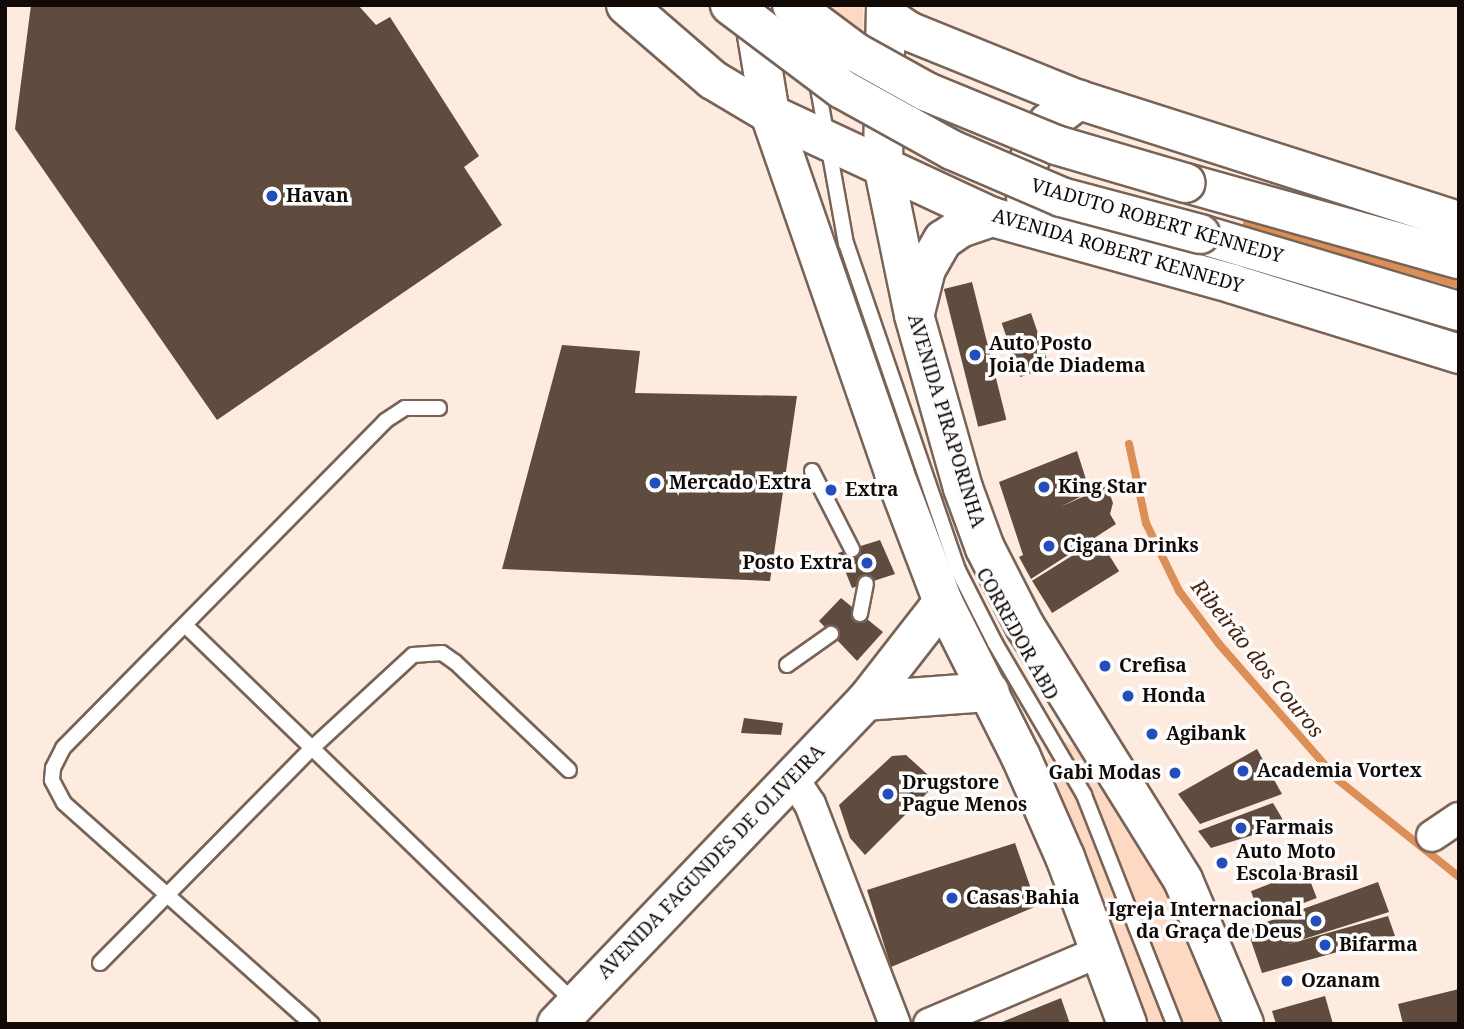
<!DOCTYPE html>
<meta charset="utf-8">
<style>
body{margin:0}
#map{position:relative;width:1464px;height:1029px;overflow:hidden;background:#feebe0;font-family:"Noto Serif",serif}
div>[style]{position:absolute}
.green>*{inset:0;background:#fdd9c3}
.stream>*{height:8px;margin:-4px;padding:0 4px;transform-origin:4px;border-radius:4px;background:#dc8e57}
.building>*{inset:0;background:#5f4c3f;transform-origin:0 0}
.roads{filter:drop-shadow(2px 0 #786457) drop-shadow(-2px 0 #786457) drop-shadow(0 2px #786457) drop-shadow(0 -2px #786457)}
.lane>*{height:14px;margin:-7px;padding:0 7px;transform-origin:7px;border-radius:7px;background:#fff}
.street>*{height:30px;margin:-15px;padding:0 15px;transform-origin:15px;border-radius:15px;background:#fff}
.secondary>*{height:38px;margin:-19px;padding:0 19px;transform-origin:19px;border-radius:19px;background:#fff}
.primary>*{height:38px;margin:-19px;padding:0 19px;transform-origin:19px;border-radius:19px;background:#fff}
.bridges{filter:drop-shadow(2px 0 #786457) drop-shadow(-2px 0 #786457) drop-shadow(0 2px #786457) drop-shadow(0 -2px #786457)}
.secondary-bridge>*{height:38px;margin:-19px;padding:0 19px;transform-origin:19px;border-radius:19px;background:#fff}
.dots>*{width:19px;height:19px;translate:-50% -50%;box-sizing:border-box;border:4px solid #fdfdfd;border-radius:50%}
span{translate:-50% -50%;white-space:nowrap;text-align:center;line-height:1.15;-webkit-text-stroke:7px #fdfdfd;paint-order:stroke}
.poi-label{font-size:19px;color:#110a06;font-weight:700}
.left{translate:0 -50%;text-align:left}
.right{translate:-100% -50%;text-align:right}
.street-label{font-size:19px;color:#110a06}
.water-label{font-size:21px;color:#45250e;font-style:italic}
.frame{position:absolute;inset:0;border:7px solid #110a06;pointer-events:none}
</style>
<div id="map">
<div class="green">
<i style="clip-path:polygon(828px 5px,863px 5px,864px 118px,860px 121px,843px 116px,838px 109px)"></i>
<i style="clip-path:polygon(1065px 742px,1101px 760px,1159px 863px,1227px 1024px,1141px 1024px,1041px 766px)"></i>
</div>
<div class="stream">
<i style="left:1247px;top:223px;width:221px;rotate:16.1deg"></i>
<i style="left:1129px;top:444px;width:81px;rotate:77.9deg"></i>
<i style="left:1146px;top:523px;width:76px;rotate:64.1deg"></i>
<i style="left:1179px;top:591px;width:66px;rotate:53deg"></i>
<i style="left:1219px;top:644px;width:181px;rotate:48.8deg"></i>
<i style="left:1338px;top:780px;width:155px;rotate:38.7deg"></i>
</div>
<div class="building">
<i style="clip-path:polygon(31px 5px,358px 5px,376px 25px,390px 17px,479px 156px,464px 167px,502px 225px,217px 420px,15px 129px)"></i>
<i style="left:972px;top:282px;width:142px;height:29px;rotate:76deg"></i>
<i style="left:1031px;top:313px;width:57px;height:31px;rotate:71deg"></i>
<i style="clip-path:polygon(562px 345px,640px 351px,635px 393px,797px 396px,770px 581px,502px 569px)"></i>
<i style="clip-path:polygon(1077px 451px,1090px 492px,1060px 507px,1107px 486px,1113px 503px,1110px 514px,1116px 524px,1031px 579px,1019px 557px,1023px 555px,999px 482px)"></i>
<i style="left:1099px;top:539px;width:38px;height:79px;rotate:58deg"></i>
<i style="clip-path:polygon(880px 540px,895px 574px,852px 588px,838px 553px)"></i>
<i style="clip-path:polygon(841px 598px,883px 632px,857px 661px,819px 621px)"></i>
<i style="clip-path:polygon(744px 718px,783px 723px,781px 735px,741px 733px)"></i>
<i style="clip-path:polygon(1257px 749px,1282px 794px,1200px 824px,1178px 794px)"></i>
<i style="clip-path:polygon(906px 755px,937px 783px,865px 855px,850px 838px,839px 805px,892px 756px)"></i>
<i style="clip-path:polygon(1273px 803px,1286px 825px,1211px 848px,1198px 831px)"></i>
<i style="clip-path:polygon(1015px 843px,1037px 906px,891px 967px,867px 890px)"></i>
<i style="left:1306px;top:870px;width:30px;height:59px;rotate:69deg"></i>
<i style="clip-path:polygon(1378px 882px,1389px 912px,1285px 945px,1388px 916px,1395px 936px,1262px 973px,1247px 929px)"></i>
<i style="clip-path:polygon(1459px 989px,1459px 1024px,1403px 1024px,1398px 1004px)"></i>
<i style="clip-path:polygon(1325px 996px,1333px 1024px,1276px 1024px,1272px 1011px)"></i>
<i style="clip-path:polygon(1061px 998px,1070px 1024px,997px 1024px)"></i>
</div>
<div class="roads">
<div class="lane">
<i style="left:816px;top:77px;width:169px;rotate:79.8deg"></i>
<i style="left:846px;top:243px;width:346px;rotate:71.1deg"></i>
<i style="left:958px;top:570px;width:82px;rotate:63.1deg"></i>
<i style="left:995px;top:643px;width:176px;rotate:59.6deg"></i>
<i style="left:1084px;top:795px;width:246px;rotate:68.5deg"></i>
<i style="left:812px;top:471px;width:88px;rotate:62.9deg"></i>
<i style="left:860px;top:614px;width:31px;rotate:-79deg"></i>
<i style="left:185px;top:625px;width:543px;rotate:44.1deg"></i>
<i style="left:787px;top:665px;width:54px;rotate:-35.2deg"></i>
<i style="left:100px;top:963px;width:299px;rotate:-45.4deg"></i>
<i style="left:310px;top:750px;width:140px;rotate:-42.7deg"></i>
<i style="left:413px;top:655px;width:29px;rotate:-4deg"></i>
<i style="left:442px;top:653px;width:16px;rotate:35deg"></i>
<i style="left:455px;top:662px;width:157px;rotate:43.5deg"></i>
<i style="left:312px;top:1024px;width:332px;rotate:-138.3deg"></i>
<i style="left:64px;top:803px;width:26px;rotate:-118deg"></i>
<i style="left:52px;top:780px;width:12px;rotate:-85deg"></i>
<i style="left:53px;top:768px;width:22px;rotate:-63deg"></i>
<i style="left:63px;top:748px;width:459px;rotate:-45.4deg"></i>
<i style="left:385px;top:421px;width:24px;rotate:-33deg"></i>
<i style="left:405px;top:408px;width:34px"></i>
</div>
<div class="street">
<i style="left:791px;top:775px;width:35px;rotate:57deg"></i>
<i style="left:810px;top:804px;width:236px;rotate:68.9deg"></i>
<i style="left:1432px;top:836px;width:32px;rotate:-34deg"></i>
<i style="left:929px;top:1024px;width:187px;rotate:-23deg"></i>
</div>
<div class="secondary">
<i style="left:626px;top:5px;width:115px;rotate:40.8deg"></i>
<i style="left:713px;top:80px;width:66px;rotate:30.8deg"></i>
<i style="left:1186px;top:183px;width:283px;rotate:15.6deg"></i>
<i style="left:1200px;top:234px;width:270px;rotate:16.6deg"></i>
<i style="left:866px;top:701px;width:124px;rotate:-4.2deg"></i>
<i style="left:557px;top:1024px;width:447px;rotate:-46.3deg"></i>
<i style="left:866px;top:701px;width:125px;rotate:-52.1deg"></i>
</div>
<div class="primary">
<i style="left:752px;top:5px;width:110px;rotate:80.6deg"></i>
<i style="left:770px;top:114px;width:380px;rotate:70.9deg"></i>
<i style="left:894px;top:473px;width:138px;rotate:69.2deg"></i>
<i style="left:943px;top:602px;width:174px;rotate:63.3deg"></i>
<i style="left:1021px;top:757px;width:109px;rotate:66.3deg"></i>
<i style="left:1065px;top:857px;width:178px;rotate:69.6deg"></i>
<i style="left:886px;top:5px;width:160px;rotate:91.1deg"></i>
<i style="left:883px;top:165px;width:153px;rotate:78.3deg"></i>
<i style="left:914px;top:315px;width:180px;rotate:74.2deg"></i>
<i style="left:963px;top:488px;width:64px;rotate:69.9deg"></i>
<i style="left:985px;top:548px;width:88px;rotate:62.9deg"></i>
<i style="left:1025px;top:626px;width:299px;rotate:58.1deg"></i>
<i style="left:1183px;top:880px;width:156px;rotate:67deg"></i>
<i style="left:886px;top:16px;width:27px;rotate:34deg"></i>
<i style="left:908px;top:31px;width:184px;rotate:22deg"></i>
<i style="left:1079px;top:100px;width:399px;rotate:17.7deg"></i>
<i style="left:770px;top:114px;width:245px;rotate:24.9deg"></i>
<i style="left:992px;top:217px;width:250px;rotate:15.5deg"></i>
<i style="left:1233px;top:284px;width:237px;rotate:17.2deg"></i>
<i style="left:1028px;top:213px;width:24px;rotate:-97deg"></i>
<i style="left:1025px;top:189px;width:29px;rotate:-82deg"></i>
<i style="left:1029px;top:160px;width:42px;rotate:-62.8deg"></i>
<i style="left:1048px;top:123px;width:39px;rotate:-37deg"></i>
<i style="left:915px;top:313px;width:45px;rotate:-76deg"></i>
<i style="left:926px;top:269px;width:34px;rotate:-60deg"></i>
<i style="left:943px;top:240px;width:21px;rotate:-35deg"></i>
<i style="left:960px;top:228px;width:34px;rotate:-19deg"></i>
</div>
</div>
<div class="bridges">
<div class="secondary-bridge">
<i style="left:730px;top:5px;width:140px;rotate:36.9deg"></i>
<i style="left:842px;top:89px;width:126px;rotate:29deg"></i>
<i style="left:952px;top:150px;width:119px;rotate:23.3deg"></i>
<i style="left:1061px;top:197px;width:144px;rotate:14.9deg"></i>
<i style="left:792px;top:5px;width:79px;rotate:36.7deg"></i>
<i style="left:855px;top:52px;width:82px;rotate:29.1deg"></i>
<i style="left:927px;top:92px;width:139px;rotate:22.3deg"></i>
<i style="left:1056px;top:145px;width:135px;rotate:16.3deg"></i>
</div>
</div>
<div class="dots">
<i style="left:272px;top:196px;background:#234dbb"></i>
<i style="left:975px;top:355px;background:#234dbb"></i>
<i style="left:655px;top:483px;background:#234dbb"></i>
<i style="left:1044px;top:487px;background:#234dbb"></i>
<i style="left:831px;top:490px;background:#234dbb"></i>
<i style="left:1049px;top:546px;background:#234dbb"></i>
<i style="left:867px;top:563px;background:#234dbb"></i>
<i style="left:1105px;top:666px;background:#234dbb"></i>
<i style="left:1128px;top:696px;background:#234dbb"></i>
<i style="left:1152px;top:734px;background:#234dbb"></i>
<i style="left:1243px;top:771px;background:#234dbb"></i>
<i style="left:1175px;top:773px;background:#234dbb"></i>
<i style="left:888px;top:794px;background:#234dbb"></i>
<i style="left:1241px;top:828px;background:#234dbb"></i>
<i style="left:1222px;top:863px;background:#234dbb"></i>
<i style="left:952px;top:898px;background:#234dbb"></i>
<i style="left:1316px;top:921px;background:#234dbb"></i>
<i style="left:1325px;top:945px;background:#234dbb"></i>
<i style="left:1287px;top:981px;background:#234dbb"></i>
</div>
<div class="poi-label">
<span class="left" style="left:286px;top:196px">Havan</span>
<span class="left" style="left:989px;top:355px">Auto Posto<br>Joia de Diadema</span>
<span class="left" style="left:669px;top:483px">Mercado Extra</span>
<span class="left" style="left:1058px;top:487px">King Star</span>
<span class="left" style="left:845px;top:490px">Extra</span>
<span class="left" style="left:1063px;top:546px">Cigana Drinks</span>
<span class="right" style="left:853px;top:563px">Posto Extra</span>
<span class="left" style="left:1119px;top:666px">Crefisa</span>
<span class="left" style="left:1142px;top:696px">Honda</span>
<span class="left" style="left:1166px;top:734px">Agibank</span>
<span class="left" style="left:1257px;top:771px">Academia Vortex</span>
<span class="right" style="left:1161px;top:773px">Gabi Modas</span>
<span class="left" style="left:902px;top:794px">Drugstore<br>Pague Menos</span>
<span class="left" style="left:1255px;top:828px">Farmais</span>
<span class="left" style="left:1236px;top:863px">Auto Moto<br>Escola Brasil</span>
<span class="left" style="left:966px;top:898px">Casas Bahia</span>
<span class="right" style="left:1302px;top:921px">Igreja Internacional<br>da Graça de Deus</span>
<span class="left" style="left:1339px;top:945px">Bifarma</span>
<span class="left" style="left:1301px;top:981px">Ozanam</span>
</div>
<div class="street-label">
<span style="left:1157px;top:221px;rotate:16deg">VIADUTO ROBERT KENNEDY</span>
<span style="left:1118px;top:251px;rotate:16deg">AVENIDA ROBERT KENNEDY</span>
<span style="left:946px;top:421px;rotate:73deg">AVENIDA PIRAPORINHA</span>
<span style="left:1017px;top:634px;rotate:61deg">CORREDOR ABD</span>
<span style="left:711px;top:862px;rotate:-46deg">AVENIDA FAGUNDES DE OLIVEIRA</span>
</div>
<div class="water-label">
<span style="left:1258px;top:658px;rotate:51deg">Ribeirão dos Couros</span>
</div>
<div class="frame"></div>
</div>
